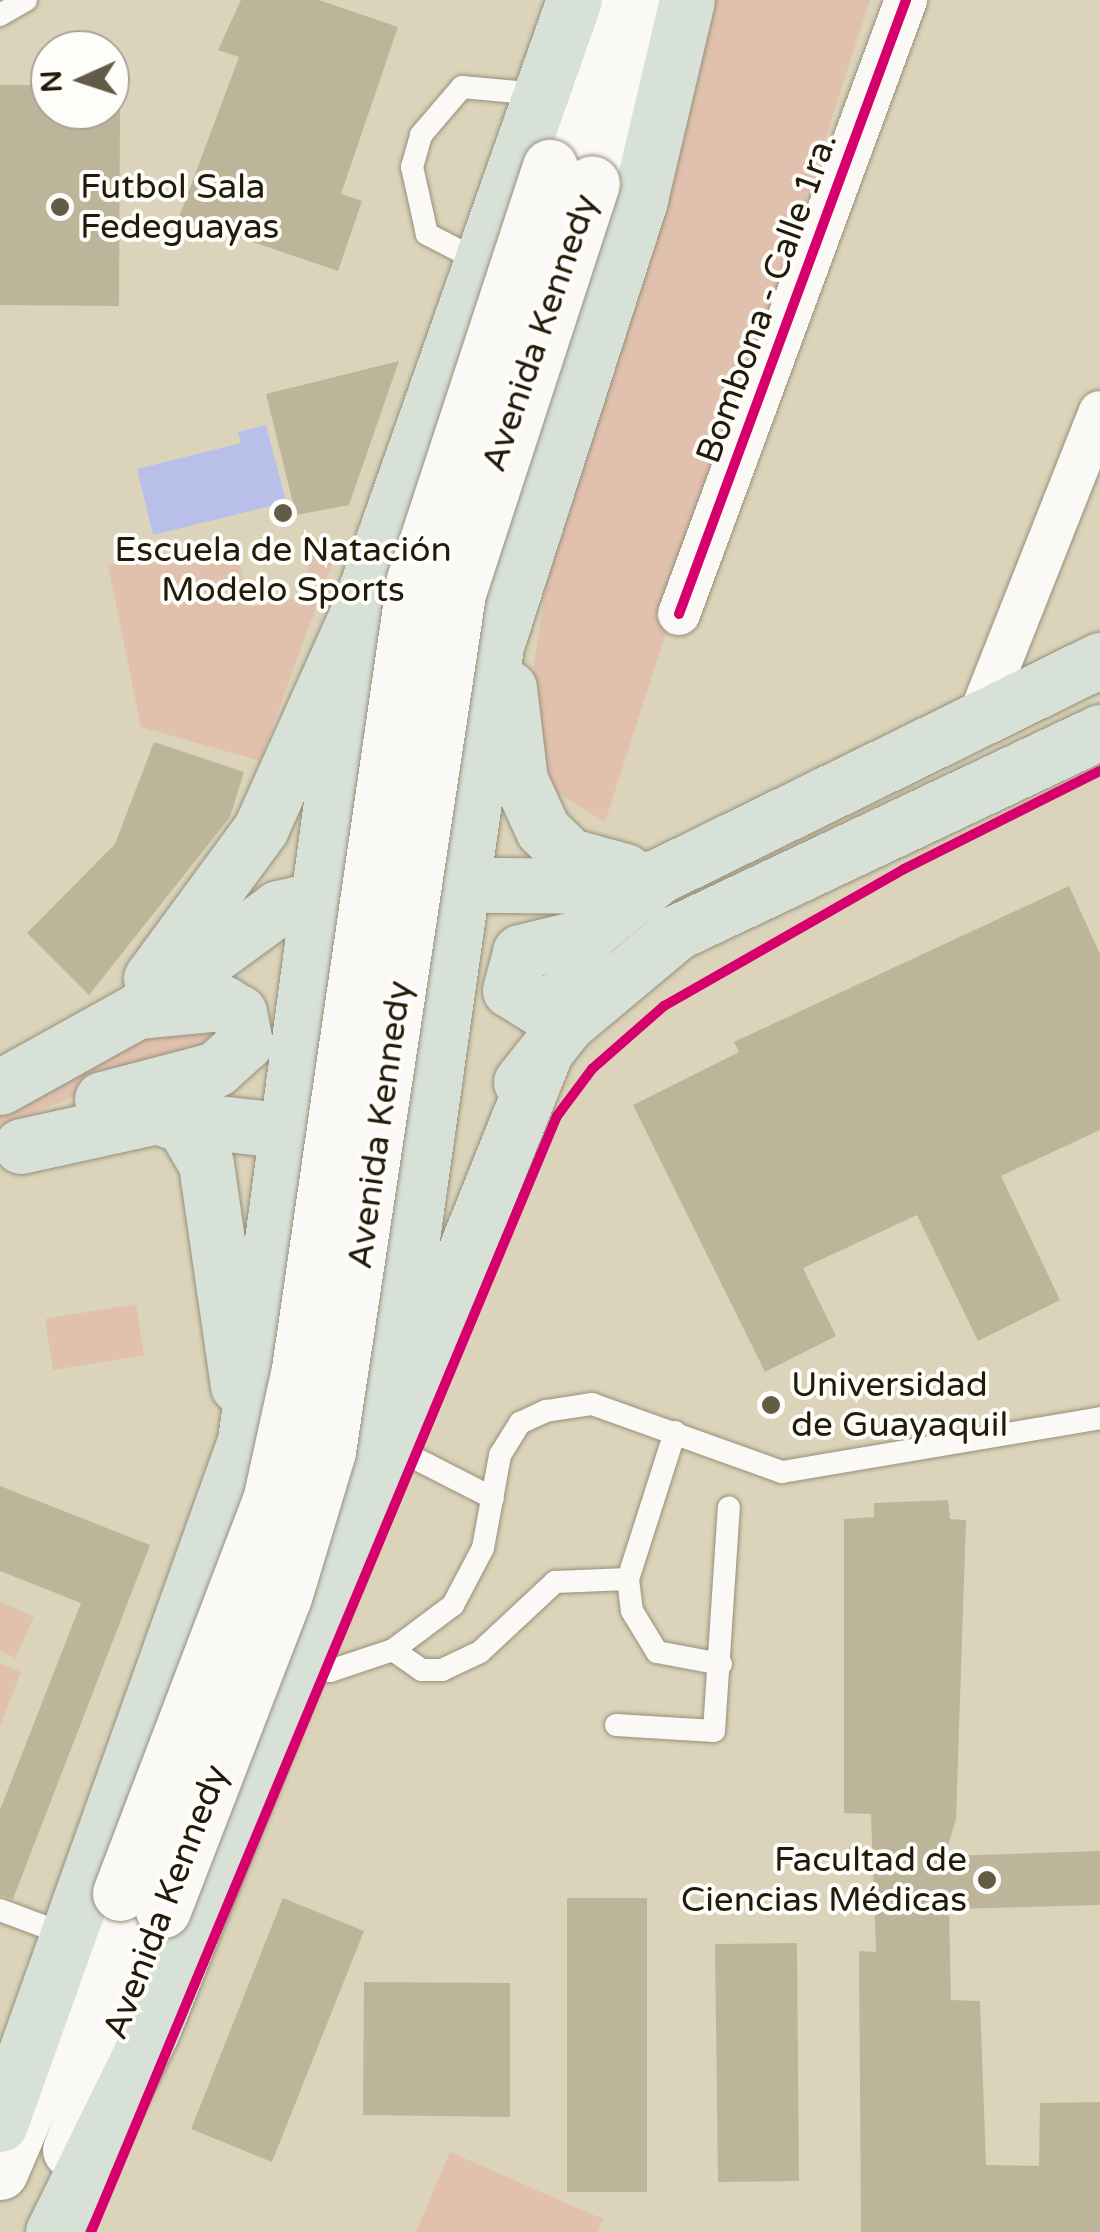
<!DOCTYPE html>
<meta charset="utf-8">
<style>
body{margin:0}
#map{position:relative;width:1100px;height:2232px;overflow:hidden;background:#dcd4ba;font-family:"Varela Round",sans-serif}
div>[style]{position:absolute}
[style*='--x']{left:calc(var(--x)*1px);top:calc(var(--y)*1px);width:calc(var(--w)*1px);rotate:calc(var(--a)*1deg)}
.green>*{inset:0;background:#e1c1ae}
.water>*{inset:0;background:#b8c0ea}
.building>*{inset:0;background:#bdb59a}
.roads{filter:drop-shadow(0 0 2px #96907b) drop-shadow(0 0 2px #96907b)}
.service>*{height:22px;margin:-11px;padding:0 11px;transform-origin:11px;border-radius:11px;background:#faf9f5}
.minor>*{height:42px;margin:-21px;padding:0 21px;transform-origin:21px;border-radius:21px;background:#faf9f5}
.secondary>*{height:55px;margin:-27.5px;padding:0 27.5px;transform-origin:27.5px;border-radius:27.5px;background:#faf9f5}
.primary>*{height:55px;margin:-27.5px;padding:0 27.5px;transform-origin:27.5px;border-radius:27.5px;background:#d7e1d8}
.bridges{filter:drop-shadow(0 0 2px #96907b) drop-shadow(0 0 2px #96907b)}
.secondary-bridge>*{height:55px;margin:-27.5px;padding:0 27.5px;transform-origin:27.5px;border-radius:27.5px;background:#faf9f5}
.cycleway>*{height:10px;margin:-5px;padding:0 5px;transform-origin:5px;border-radius:5px;background:#d6006c}
.dots>*{width:28px;height:28px;translate:-50% -50%;box-sizing:border-box;border:5px solid #fffdf9;border-radius:50%}
span{translate:-50% -50%;white-space:nowrap;text-align:center;line-height:1.15;-webkit-text-stroke:8px #fffdf9;paint-order:stroke}
.poi-label{font-size:35px;color:#211b09}
.left{translate:0 -50%;text-align:left}
.right{translate:-100% -50%;text-align:right}
.street-label{font-size:35px;color:#211b09}
.north{position:absolute;left:30px;top:30px;width:100px;height:100px;box-sizing:border-box;background:#fffdf9;border:2px solid #a6a399;border-radius:50%;rotate:267deg;font-size:28px;font-weight:700;line-height:40px;text-align:center;color:#211b09}
.north::after{content:'';display:block;margin:auto;width:35px;height:45px;background:#625c47;clip-path:polygon(50% 0,100% 100%,50% 72%,0 100%)}
</style>
<div id="map">
<div class="green">
<i style="clip-path:polygon(715px 0,870px 0,605px 822px,548px 787px,531px 686px,548px 572px)"></i>
<i style="clip-path:polygon(233px 538px,251px 607px,299px 598px,316px 539px,339px 544px,260px 761px,141px 727px,108px 565px)"></i>
<i style="clip-path:polygon(192px 1016px,231px 1034px,0 1126px,0 1112px)"></i>
<i style="clip-path:polygon(136px 1304px,144px 1355px,53px 1370px,45px 1319px)"></i>
<i style="clip-path:polygon(0 1602px,34px 1616px,16px 1658px,0 1651px)"></i>
<i style="clip-path:polygon(0 1663px,21px 1672px,0 1727px)"></i>
<i style="clip-path:polygon(450px 2152px,603px 2219px,598px 2232px,416px 2232px)"></i>
</div>
<div class="water">
<i style="clip-path:polygon(266px 425px,286px 502px,153px 535px,137px 469px,241px 443px,238px 432px)"></i>
</div>
<div class="building">
<i style="clip-path:polygon(241px 0,319px 0,398px 27px,341px 194px,362px 201px,338px 271px,179px 217px,239px 57px,218px 50px)"></i>
<i style="clip-path:polygon(0 85px,50px 85px,50px 110px,120px 110px,119px 306px,0 305px)"></i>
<i style="clip-path:polygon(399px 361px,349px 505px,296px 515px,266px 394px)"></i>
<i style="clip-path:polygon(154px 742px,244px 772px,230px 817px,89px 995px,27px 933px,115px 844px)"></i>
<i style="clip-path:polygon(1069px 886px,1100px 954px,1100px 1130px,1001px 1176px,1060px 1300px,978px 1341px,917px 1215px,803px 1268px,836px 1336px,765px 1372px,633px 1105px,739px 1052px,734px 1042px)"></i>
<i style="clip-path:polygon(0 1486px,150px 1545px,13px 1899px,0 1895px,0 1810px,81px 1603px,0 1571px)"></i>
<i style="clip-path:polygon(948px 1500px,950px 1519px,966px 1520px,956px 1819px,945px 1856px,1100px 1851px,1100px 1905px,949px 1909px,951px 2000px,980px 2001px,986px 2165px,1039px 2166px,1040px 2103px,1100px 2102px,1100px 2232px,861px 2232px,859px 1951px,876px 1952px,871px 1814px,844px 1813px,844px 1519px,874px 1517px,874px 1503px)"></i>
<i style="clip-path:polygon(283px 1898px,364px 1931px,272px 2162px,191px 2129px)"></i>
<i style="clip-path:polygon(567px 1898px,647px 1898px,647px 2192px,567px 2192px)"></i>
<i style="clip-path:polygon(797px 1943px,799px 2181px,718px 2182px,715px 1944px)"></i>
<i style="clip-path:polygon(364px 1982px,510px 1983px,510px 2117px,363px 2115px)"></i>
</div>
<div class="roads">
<div class="service">
<i style="--x:0;--y:15;--w:30;--a:-30"></i>
<i style="--x:479;--y:261;--w:59;--a:-152.6"></i>
<i style="--x:427;--y:234;--w:69;--a:-102.6"></i>
<i style="--x:412;--y:167;--w:33;--a:-74"></i>
<i style="--x:421;--y:135;--w:63;--a:-49.5"></i>
<i style="--x:462;--y:87;--w:77;--a:5.2"></i>
<i style="--x:675;--y:1432;--w:154;--a:107.7"></i>
<i style="--x:628;--y:1579;--w:32;--a:83"></i>
<i style="--x:632;--y:1611;--w:48;--a:58.6"></i>
<i style="--x:657;--y:1652;--w:65;--a:10.6"></i>
<i style="--x:385;--y:1443;--w:121;--a:27"></i>
<i style="--x:393;--y:1650;--w:35;--a:35"></i>
<i style="--x:422;--y:1670;--w:20;--a:0"></i>
<i style="--x:442;--y:1670;--w:42;--a:-25.3"></i>
<i style="--x:480;--y:1652;--w:103;--a:-43"></i>
<i style="--x:555;--y:1582;--w:73;--a:-2.4"></i>
<i style="--x:302;--y:1667;--w:28;--a:8"></i>
<i style="--x:330;--y:1671;--w:66;--a:-18.4"></i>
<i style="--x:393;--y:1650;--w:75;--a:-36.9"></i>
<i style="--x:453;--y:1605;--w:64;--a:-62.2"></i>
<i style="--x:483;--y:1548;--w:95;--a:-79.6"></i>
<i style="--x:500;--y:1455;--w:38;--a:-58"></i>
<i style="--x:520;--y:1423;--w:29;--a:-25"></i>
<i style="--x:546;--y:1411;--w:47;--a:-8.7"></i>
<i style="--x:592;--y:1404;--w:202;--a:19.7"></i>
<i style="--x:782;--y:1472;--w:323;--a:-9.6"></i>
<i style="--x:616;--y:1725;--w:98;--a:3.5"></i>
<i style="--x:714;--y:1731;--w:224;--a:-86.2"></i>
<i style="--x:0;--y:1910;--w:68;--a:20.6"></i>
</div>
<div class="minor">
<i style="--x:679;--y:614;--w:655;--a:-69.71"></i>
<i style="--x:979;--y:717;--w:328;--a:-68.4"></i>
</div>
<div class="secondary">
<i style="--x:550;--y:167;--w:176;--a:-71.8"></i>
<i style="--x:592;--y:183;--w:195;--a:-69.9"></i>
<i style="--x:70;--y:2150;--w:257;--a:-68.8"></i>
<i style="--x:0;--y:2172;--w:304;--a:-66.7"></i>
</div>
<div class="primary">
<i style="--x:509;--y:688;--w:93;--a:83.2"></i>
<i style="--x:520;--y:780;--w:55;--a:65.3"></i>
<i style="--x:543;--y:830;--w:37;--a:44"></i>
<i style="--x:570;--y:856;--w:57;--a:15.3"></i>
<i style="--x:595;--y:976;--w:63;--a:148.6"></i>
<i style="--x:541;--y:1009;--w:36;--a:-148"></i>
<i style="--x:510;--y:990;--w:39;--a:-75"></i>
<i style="--x:520;--y:952;--w:68;--a:-13.6"></i>
<i style="--x:586;--y:936;--w:94;--a:-39.4"></i>
<i style="--x:151;--y:978;--w:186;--a:-53.7"></i>
<i style="--x:261;--y:828;--w:231;--a:-65.8"></i>
<i style="--x:356;--y:617;--w:654;--a:-70.54"></i>
<i style="--x:521;--y:1082;--w:74;--a:-51.6"></i>
<i style="--x:567;--y:1024;--w:143;--a:-39.9"></i>
<i style="--x:677;--y:932;--w:468;--a:-25.3"></i>
<i style="--x:0;--y:1087;--w:157;--a:-29"></i>
<i style="--x:137;--y:1011;--w:175;--a:-36.1"></i>
<i style="--x:278;--y:908;--w:107;--a:-13"></i>
<i style="--x:382;--y:884;--w:238;--a:0.5"></i>
<i style="--x:620;--y:886;--w:40;--a:-14.4"></i>
<i style="--x:659;--y:876;--w:491;--a:-26.1"></i>
<i style="--x:102;--y:1099;--w:118;--a:-14.7"></i>
<i style="--x:216;--y:1069;--w:39;--a:-42"></i>
<i style="--x:245;--y:1043;--w:31;--a:-101"></i>
<i style="--x:239;--y:1013;--w:19;--a:-148"></i>
<i style="--x:223;--y:1003;--w:83;--a:174.5"></i>
<i style="--x:157;--y:1116;--w:29;--a:20"></i>
<i style="--x:184;--y:1126;--w:44;--a:59.9"></i>
<i style="--x:206;--y:1164;--w:224;--a:81.8"></i>
<i style="--x:21;--y:1146;--w:139;--a:-12.4"></i>
<i style="--x:157;--y:1116;--w:167;--a:6.5"></i>
<i style="--x:383;--y:1442;--w:804;--a:-81.92"></i>
<i style="--x:496;--y:646;--w:470;--a:-72.1"></i>
<i style="--x:640;--y:199;--w:204;--a:-76.7"></i>
<i style="--x:0;--y:2124;--w:726;--a:-70.27"></i>
<i style="--x:245;--y:1441;--w:831;--a:-82.33"></i>
<i style="--x:53;--y:2232;--w:224;--a:-63.8"></i>
<i style="--x:152;--y:2031;--w:1054;--a:-68.11"></i>
</div>
</div>
<div class="bridges">
<div class="secondary-bridge">
<i style="--x:120;--y:1893;--w:420;--a:-69.1"></i>
<i style="--x:270;--y:1501;--w:135;--a:-77.6"></i>
<i style="--x:299;--y:1369;--w:797;--a:-81.71"></i>
<i style="--x:414;--y:580;--w:435;--a:-71.8"></i>
<i style="--x:163;--y:1910;--w:336;--a:-68.9"></i>
<i style="--x:284;--y:1597;--w:152;--a:-73.2"></i>
<i style="--x:328;--y:1451;--w:868;--a:-81.38"></i>
<i style="--x:458;--y:593;--w:431;--a:-71.9"></i>
</div>
</div>
<div class="cycleway">
<i style="--x:679;--y:614;--w:655;--a:-69.71"></i>
<i style="--x:91;--y:2232;--w:1209;--a:-67.34"></i>
<i style="--x:557;--y:1116;--w:59;--a:-53.3"></i>
<i style="--x:592;--y:1069;--w:96;--a:-41.2"></i>
<i style="--x:664;--y:1006;--w:276;--a:-29.7"></i>
<i style="--x:904;--y:869;--w:219;--a:-26.6"></i>
</div>
<div class="dots">
<i style="left:60px;top:207px;background:#625c47"></i>
<i style="left:283px;top:513px;background:#625c47"></i>
<i style="left:771px;top:1405px;background:#625c47"></i>
<i style="left:987px;top:1880px;background:#625c47"></i>
</div>
<div class="poi-label">
<span class="left" style="left:80px;top:207px">Futbol Sala<br>Fedeguayas</span>
<span style="left:283px;top:570px">Escuela de Natación<br>Modelo Sports</span>
<span class="left" style="left:791px;top:1405px">Universidad<br>de Guayaquil</span>
<span class="right" style="left:967px;top:1880px">Facultad de<br>Ciencias Médicas</span>
</div>
<div class="street-label">
<span style="left:767px;top:298px;rotate:-70deg">Bombona - Calle 1ra.</span>
<span style="left:540px;top:333px;rotate:-71deg">Avenida Kennedy</span>
<span style="left:380px;top:1125px;rotate:-82deg">Avenida Kennedy</span>
<span style="left:166px;top:1902px;rotate:-69deg">Avenida Kennedy</span>
</div>
<div class="north">N</div>
</div>
